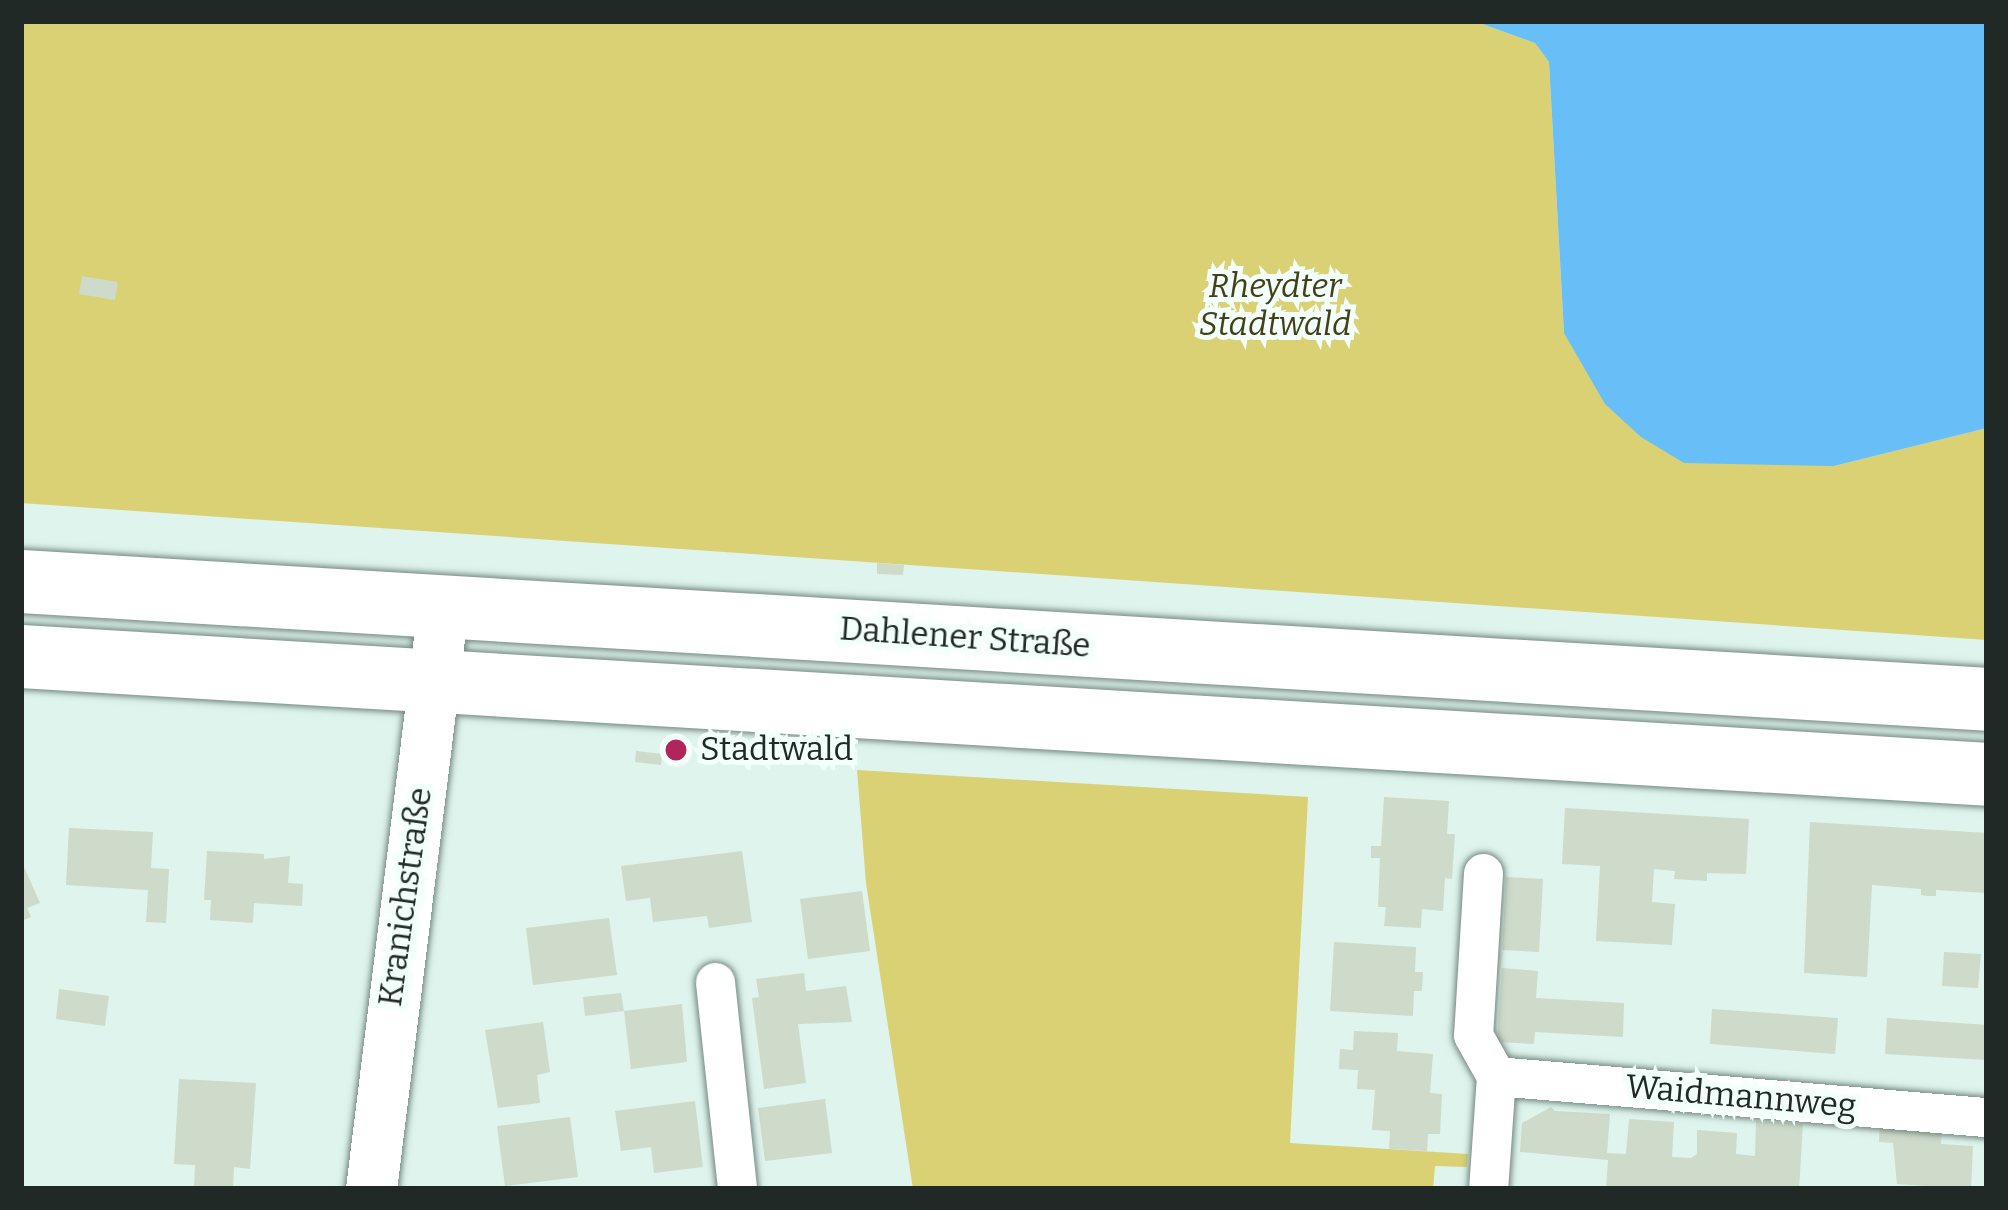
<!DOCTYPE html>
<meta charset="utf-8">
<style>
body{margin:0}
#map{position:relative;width:2008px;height:1210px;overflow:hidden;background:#def4ec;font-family:Bitter,serif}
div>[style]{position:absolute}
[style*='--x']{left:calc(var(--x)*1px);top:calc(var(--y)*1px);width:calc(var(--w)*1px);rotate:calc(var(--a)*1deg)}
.green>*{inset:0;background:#d9d174}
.water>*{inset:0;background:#68bef6}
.building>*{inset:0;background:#cedaca}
.roads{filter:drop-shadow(0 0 3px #758982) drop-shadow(0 0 3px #758982)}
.minor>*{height:39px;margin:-19.5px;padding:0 19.5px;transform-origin:19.5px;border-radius:19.5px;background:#fff}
.tertiary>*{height:51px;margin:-25.5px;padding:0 25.5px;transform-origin:25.5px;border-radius:25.5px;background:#fff}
.primary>*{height:63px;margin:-31.5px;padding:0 31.5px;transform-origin:31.5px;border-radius:31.5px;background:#fff}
.dots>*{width:33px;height:33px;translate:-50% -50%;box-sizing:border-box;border:6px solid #f2fffa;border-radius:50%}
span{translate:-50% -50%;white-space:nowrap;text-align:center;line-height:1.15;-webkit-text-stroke:10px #f2fffa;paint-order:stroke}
.park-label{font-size:33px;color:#434018;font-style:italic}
.street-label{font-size:33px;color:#212926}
.poi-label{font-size:33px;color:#212926}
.left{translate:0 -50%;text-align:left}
.frame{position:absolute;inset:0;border:24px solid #212926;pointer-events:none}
</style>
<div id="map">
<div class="green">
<i style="clip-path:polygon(21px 21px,1474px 21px,1535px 43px,1549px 62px,1564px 333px,1834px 466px,1987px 428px,1987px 640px,21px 503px)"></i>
<i style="clip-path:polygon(857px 770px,1308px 797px,1290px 1143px,1468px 1154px,1467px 1167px,1435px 1166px,1433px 1189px,913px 1189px,866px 883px)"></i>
</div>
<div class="water">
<i style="clip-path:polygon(1474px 21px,1987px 21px,1987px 428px,1834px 466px,1684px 463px,1641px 437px,1605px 404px,1564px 333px,1549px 62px,1535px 43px)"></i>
</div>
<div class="building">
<i style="clip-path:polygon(82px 276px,118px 282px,115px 300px,79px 294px)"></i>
<i style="clip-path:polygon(877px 563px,904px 565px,903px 575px,877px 574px)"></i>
<i style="clip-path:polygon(636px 751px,662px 754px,661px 765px,635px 762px)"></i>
<i style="clip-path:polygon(1384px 797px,1449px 801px,1447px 834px,1455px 834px,1452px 879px,1445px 878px,1443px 911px,1422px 909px,1421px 928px,1384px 926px,1386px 907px,1378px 907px,1380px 858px,1371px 858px,1371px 846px,1381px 846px)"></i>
<i style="clip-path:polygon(1565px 808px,1749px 819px,1746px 874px,1707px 873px,1707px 881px,1674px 879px,1675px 871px,1654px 869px,1652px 902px,1675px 904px,1672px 945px,1596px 941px,1600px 866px,1562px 864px)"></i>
<i style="clip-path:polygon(1810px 822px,1987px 833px,1987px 893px,1936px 890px,1936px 896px,1928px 896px,1921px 895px,1921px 889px,1872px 885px,1867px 977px,1804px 973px)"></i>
<i style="clip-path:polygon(69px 828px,153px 832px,151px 868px,169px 869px,166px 923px,146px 922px,148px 890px,66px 885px)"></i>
<i style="clip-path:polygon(207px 851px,264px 854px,264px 859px,290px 856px,288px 883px,303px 884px,302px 906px,254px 903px,253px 923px,210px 920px,211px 900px,204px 900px)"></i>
<i style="clip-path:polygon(742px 851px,752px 922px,709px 928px,707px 916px,653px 922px,650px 898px,626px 901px,621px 866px)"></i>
<i style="clip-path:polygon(24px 867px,40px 903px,27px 908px,31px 917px,21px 921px)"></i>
<i style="clip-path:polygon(1506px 877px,1543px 879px,1539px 952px,1502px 950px)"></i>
<i style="clip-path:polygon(862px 891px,870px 951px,808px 959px,800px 899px)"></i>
<i style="clip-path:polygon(609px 918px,617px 975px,533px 985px,526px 928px)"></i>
<i style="clip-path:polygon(1334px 942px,1416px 947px,1415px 972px,1423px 972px,1422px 991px,1414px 991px,1413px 1016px,1330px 1011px)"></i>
<i style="clip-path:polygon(1944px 952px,1981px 954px,1978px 988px,1942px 986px)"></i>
<i style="clip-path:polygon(1502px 968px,1538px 971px,1536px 998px,1624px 1003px,1623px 1037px,1535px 1032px,1534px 1044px,1497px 1042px)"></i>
<i style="clip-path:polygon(804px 973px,806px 991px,846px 986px,852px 1022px,798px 1024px,806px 1083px,764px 1089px,752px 998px,759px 997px,756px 979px)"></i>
<i style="clip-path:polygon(59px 989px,109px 996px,105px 1026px,56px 1019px)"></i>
<i style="clip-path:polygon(621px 993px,624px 1011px,585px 1016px,583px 997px)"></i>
<i style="clip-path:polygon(682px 1004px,687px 1062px,631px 1069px,624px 1011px)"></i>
<i style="clip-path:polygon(1712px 1009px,1838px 1018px,1835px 1054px,1710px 1044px)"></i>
<i style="clip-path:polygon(1887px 1018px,1987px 1025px,1987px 1060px,1885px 1054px)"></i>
<i style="clip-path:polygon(543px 1022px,550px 1072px,537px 1075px,540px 1103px,498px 1108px,485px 1030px)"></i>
<i style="clip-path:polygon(1354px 1031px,1398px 1033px,1397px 1051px,1433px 1054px,1430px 1093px,1442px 1094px,1440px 1134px,1428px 1134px,1427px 1151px,1389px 1149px,1390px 1131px,1372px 1130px,1375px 1090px,1357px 1089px,1358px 1070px,1339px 1069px,1340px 1049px,1353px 1050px)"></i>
<i style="clip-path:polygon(179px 1079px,256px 1083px,250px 1169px,234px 1167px,233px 1189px,194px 1188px,195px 1165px,174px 1164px)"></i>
<i style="clip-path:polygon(825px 1099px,832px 1153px,765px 1161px,758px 1108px)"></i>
<i style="clip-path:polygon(695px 1101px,703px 1167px,654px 1173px,651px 1147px,621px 1151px,615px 1111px)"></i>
<i style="clip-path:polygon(1551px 1107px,1555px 1111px,1610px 1114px,1607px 1153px,1626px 1154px,1629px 1119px,1674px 1122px,1672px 1157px,1691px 1158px,1697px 1154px,1697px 1130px,1737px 1133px,1736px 1154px,1755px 1156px,1756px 1121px,1803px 1124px,1799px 1189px,1606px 1189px,1608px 1160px,1520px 1152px,1522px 1123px)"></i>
<i style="clip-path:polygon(570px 1117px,578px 1177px,505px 1186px,497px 1126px)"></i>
<i style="clip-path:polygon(1880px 1122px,1942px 1125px,1941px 1144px,1973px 1146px,1971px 1189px,1897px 1184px,1893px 1143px,1879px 1142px)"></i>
</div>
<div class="roads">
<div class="minor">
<i style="--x:1483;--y:873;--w:162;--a:93.5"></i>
<i style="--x:1473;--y:1035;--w:47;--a:60.7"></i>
<i style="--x:1496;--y:1076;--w:113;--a:94"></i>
<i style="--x:715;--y:982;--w:208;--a:83.9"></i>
<i style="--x:1496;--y:1076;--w:493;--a:4.8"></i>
</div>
<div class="tertiary">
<i style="--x:371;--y:1189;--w:587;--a:-82.96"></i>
</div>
<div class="primary">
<i style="--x:21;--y:581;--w:1970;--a:3.43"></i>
<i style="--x:21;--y:656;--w:1970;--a:3.43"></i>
</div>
</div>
<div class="dots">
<i style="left:676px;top:750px;background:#b1245c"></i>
</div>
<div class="park-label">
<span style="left:1275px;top:306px">Rheydter<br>Stadtwald</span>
</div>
<div class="street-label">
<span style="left:965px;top:638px;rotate:4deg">Dahlener Straße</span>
<span style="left:406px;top:897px;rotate:-82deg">Kranichstraße</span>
<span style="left:1741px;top:1097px;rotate:5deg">Waidmannweg</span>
</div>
<div class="poi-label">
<span class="left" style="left:700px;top:750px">Stadtwald</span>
</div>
<div class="frame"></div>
</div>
